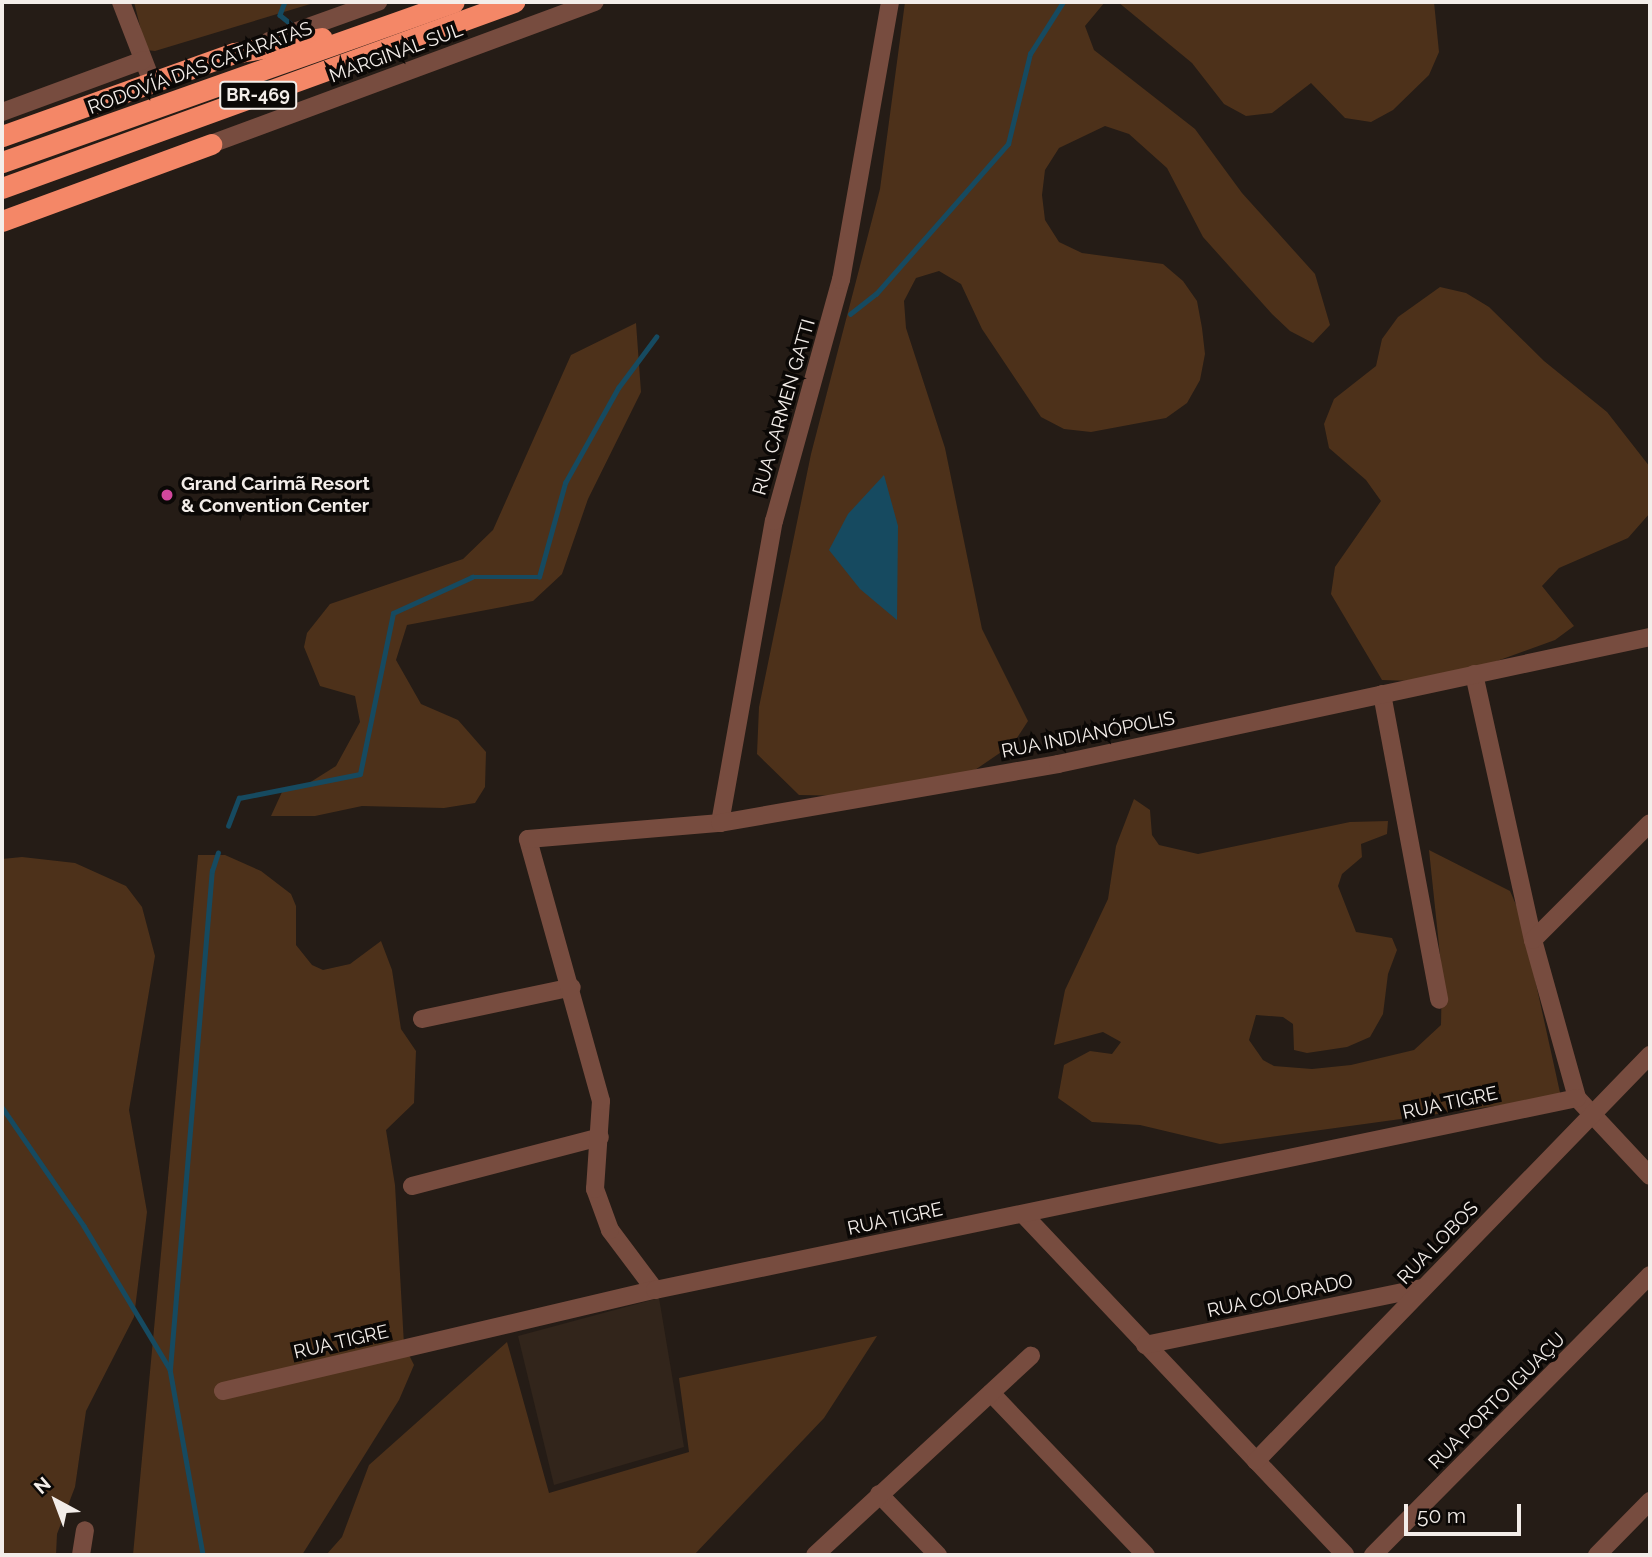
<!DOCTYPE html>
<meta charset="utf-8">
<style>
body{margin:0}
#map{position:relative;width:1652px;height:1557px;overflow:hidden;background:#251c16;font-family:Raleway,sans-serif}
div>[style]{position:absolute}
[style*='--x']{left:calc(var(--x)*1px);top:calc(var(--y)*1px);width:calc(var(--w)*1px);rotate:calc(var(--a)*1deg)}
.built>*{inset:0;background:#32251b}
.green>*{inset:0;background:#4d311a}
.water>*{inset:0;background:#164a60}
.stream>*{height:4.5px;margin:-2.25px;padding:0 2.25px;transform-origin:2.25px;border-radius:2.25px;background:#164a60}
.minor>*{height:18px;margin:-9px;padding:0 9px;transform-origin:9px;border-radius:9px;background:#774c3f}
.highway>*{height:21px;margin:-10.5px;padding:0 10.5px;transform-origin:10.5px;border-radius:10.5px;background:#f48767}
.dots>*{width:19px;height:19px;translate:-50% -50%;box-sizing:border-box;border:4px solid #0b0806;border-radius:50%}
span{translate:-50% -50%;white-space:nowrap;text-align:center;line-height:1.15;-webkit-text-stroke:7px #0b0806;paint-order:stroke}
.shield-label span{padding:2px 5px;background:#0b0806;border:2px solid;border-radius:5px;-webkit-text-stroke-width:0}
.shield-label{font-size:18px;color:#f3ede9;font-weight:700}
.street-label{font-size:19px;color:#f3ede9}
.poi-label{font-size:19px;color:#f3ede9;font-weight:700}
.left{translate:0 -50%;text-align:left}
.frame{position:absolute;inset:0;border:4px solid #f3ede9;pointer-events:none}
.north{position:absolute;left:21px;top:1466px;width:70px;height:70px;-webkit-text-stroke:5px #0b0806;paint-order:stroke;rotate:319deg;font-size:19px;font-weight:700;line-height:28px;text-align:center;color:#f3ede9}
.north::after{content:'';display:block;margin:auto;width:24px;height:32px;background:#f3ede9;clip-path:polygon(50% 0,100% 100%,50% 72%,0 100%)}
.scale{position:absolute;left:1404px;top:1504px;width:117px;height:32px;box-sizing:border-box;border:4px solid #f3ede9;border-top:0;padding-left:9px;font-size:21px;line-height:24px;white-space:nowrap;color:#f3ede9;-webkit-text-stroke:5px #0b0806;paint-order:stroke}
</style>
<div id="map">
<div class="built">
<i style="clip-path:polygon(659px 1298px,684px 1447px,554px 1485px,518px 1336px)"></i>
</div>
<div class="green">
<i style="clip-path:polygon(134px 2px,317px 2px,155px 51px,146px 50px)"></i>
<i style="clip-path:polygon(905px 2px,1105px 2px,1085px 26px,1094px 50px,1195px 129px,1242px 193px,1315px 274px,1330px 325px,1313px 343px,1290px 331px,1272px 314px,1203px 237px,1167px 168px,1129px 134px,1105px 126px,1059px 148px,1045px 170px,1042px 195px,1045px 220px,1059px 242px,1082px 253px,1163px 264px,1183px 281px,1197px 301px,1202px 328px,1205px 354px,1200px 380px,1187px 403px,1166px 418px,1091px 432px,1064px 429px,1041px 417px,982px 329px,961px 284px,939px 271px,916px 278px,904px 301px,906px 328px,945px 448px,982px 629px,1028px 721px,1013px 744px,972px 772px,851px 796px,799px 795px,757px 754px,759px 707px,811px 454px,880px 189px)"></i>
<i style="clip-path:polygon(1118px 2px,1434px 2px,1439px 52px,1429px 75px,1393px 110px,1371px 122px,1345px 118px,1311px 83px,1272px 113px,1246px 116px,1224px 104px,1192px 63px)"></i>
<i style="clip-path:polygon(1440px 287px,1466px 293px,1489px 307px,1544px 361px,1607px 412px,1650px 467px,1650px 513px,1628px 538px,1559px 568px,1542px 586px,1574px 626px,1555px 640px,1483px 666px,1412px 681px,1382px 680px,1331px 594px,1335px 567px,1381px 501px,1366px 480px,1329px 448px,1324px 424px,1334px 399px,1376px 366px,1382px 339px,1398px 317px)"></i>
<i style="clip-path:polygon(636px 323px,641px 392px,588px 499px,562px 574px,533px 601px,407px 625px,396px 660px,421px 704px,458px 720px,486px 752px,485px 787px,475px 803px,444px 808px,362px 806px,315px 816px,271px 816px,282px 792px,309px 783px,336px 766px,360px 722px,355px 696px,320px 686px,304px 647px,307px 633px,330px 604px,463px 559px,493px 530px,571px 355px)"></i>
<i style="clip-path:polygon(1134px 799px,1150px 810px,1152px 835px,1159px 845px,1198px 854px,1350px 822px,1388px 821px,1387px 834px,1361px 844px,1362px 857px,1342px 874px,1338px 886px,1356px 932px,1392px 938px,1397px 950px,1388px 974px,1383px 1014px,1370px 1037px,1347px 1047px,1307px 1053px,1294px 1050px,1293px 1024px,1283px 1017px,1256px 1015px,1249px 1040px,1263px 1060px,1274px 1066px,1312px 1069px,1351px 1065px,1414px 1050px,1441px 1025px,1442px 974px,1429px 850px,1510px 891px,1521px 916px,1561px 1097px,1220px 1144px,1140px 1125px,1092px 1122px,1058px 1098px,1064px 1065px,1090px 1051px,1112px 1054px,1121px 1042px,1103px 1032px,1054px 1045px,1065px 990px,1108px 899px,1116px 846px)"></i>
<i style="clip-path:polygon(198px 855px,225px 855px,261px 871px,291px 894px,296px 906px,296px 945px,312px 965px,323px 970px,350px 964px,381px 941px,392px 970px,401px 1029px,416px 1051px,414px 1103px,386px 1130px,395px 1185px,404px 1345px,414px 1365px,399px 1400px,302px 1555px,133px 1555px)"></i>
<i style="clip-path:polygon(22px 857px,75px 863px,126px 886px,142px 907px,155px 956px,129px 1110px,147px 1212px,134px 1317px,86px 1411px,75px 1487px,57px 1534px,56px 1555px,2px 1555px,2px 859px)"></i>
<i style="clip-path:polygon(877px 1336px,824px 1418px,694px 1555px,326px 1555px,342px 1537px,369px 1465px,507px 1342px,549px 1493px,689px 1452px,679px 1378px)"></i>
</div>
<div class="water">
<i style="clip-path:polygon(884px 475px,898px 526px,897px 620px,860px 589px,829px 550px,848px 514px)"></i>
</div>
<div class="stream">
<i style="--x:285;--y:2;--w:14;--a:111"></i>
<i style="--x:280;--y:15;--w:13;--a:39"></i>
<i style="--x:850;--y:314;--w:33;--a:-38"></i>
<i style="--x:876;--y:294;--w:200;--a:-48.7"></i>
<i style="--x:1008;--y:144;--w:93;--a:-76.3"></i>
<i style="--x:1030;--y:54;--w:62;--a:-57.6"></i>
<i style="--x:228;--y:826;--w:30;--a:-69"></i>
<i style="--x:239;--y:798;--w:123;--a:-11.2"></i>
<i style="--x:360;--y:774;--w:164;--a:-78.4"></i>
<i style="--x:393;--y:613;--w:87;--a:-24.5"></i>
<i style="--x:472;--y:577;--w:67;--a:0"></i>
<i style="--x:539;--y:577;--w:98;--a:-74.5"></i>
<i style="--x:565;--y:483;--w:109;--a:-60.8"></i>
<i style="--x:618;--y:388;--w:64;--a:-53.3"></i>
<i style="--x:2;--y:1107;--w:145;--a:55.4"></i>
<i style="--x:84;--y:1226;--w:167;--a:59"></i>
<i style="--x:170;--y:1369;--w:189;--a:79.9"></i>
<i style="--x:170;--y:1369;--w:500;--a:-85.2"></i>
<i style="--x:212;--y:871;--w:19;--a:-72"></i>
</div>
<div class="minor">
<i style="--x:121;--y:2;--w:86;--a:68.8"></i>
<i style="--x:269;--y:41;--w:116;--a:-19.7"></i>
<i style="--x:2;--y:112;--w:150;--a:-20.2"></i>
<i style="--x:211;--y:144;--w:409;--a:-20.3"></i>
<i style="--x:1474;--y:674;--w:272;--a:77.5"></i>
<i style="--x:1533;--y:940;--w:164;--a:74.4"></i>
<i style="--x:1577;--y:1098;--w:107;--a:46.9"></i>
<i style="--x:1382;--y:694;--w:311;--a:79.4"></i>
<i style="--x:720;--y:823;--w:307;--a:-79.9"></i>
<i style="--x:774;--y:521;--w:250;--a:-74.5"></i>
<i style="--x:841;--y:280;--w:282;--a:-80"></i>
<i style="--x:1533;--y:940;--w:165;--a:-45"></i>
<i style="--x:422;--y:1019;--w:153;--a:-12"></i>
<i style="--x:412;--y:1186;--w:194;--a:-14.6"></i>
<i style="--x:1023;--y:1214;--w:469;--a:46.6"></i>
<i style="--x:655;--y:1290;--w:75;--a:-126.9"></i>
<i style="--x:610;--y:1230;--w:44;--a:-110.1"></i>
<i style="--x:595;--y:1189;--w:88;--a:-86.1"></i>
<i style="--x:601;--y:1101;--w:272;--a:-105.6"></i>
<i style="--x:528;--y:839;--w:193;--a:-4.8"></i>
<i style="--x:720;--y:823;--w:343;--a:-9.9"></i>
<i style="--x:1058;--y:764;--w:605;--a:-12.11"></i>
<i style="--x:1145;--y:1345;--w:284;--a:-11.6"></i>
<i style="--x:223;--y:1391;--w:444;--a:-13.2"></i>
<i style="--x:655;--y:1290;--w:942;--a:-11.76"></i>
<i style="--x:991;--y:1393;--w:224;--a:46.3"></i>
<i style="--x:1256;--y:1461;--w:566;--a:-45.86"></i>
<i style="--x:879;--y:1494;--w:85;--a:46"></i>
<i style="--x:81;--y:1555;--w:25;--a:-81"></i>
<i style="--x:815;--y:1555;--w:294;--a:-42.7"></i>
<i style="--x:1373;--y:1555;--w:394;--a:-45.3"></i>
<i style="--x:1597;--y:1555;--w:76;--a:-45.5"></i>
</div>
<div class="highway">
<i style="--x:2;--y:136;--w:246;--a:-19.7"></i>
<i style="--x:234;--y:53;--w:89;--a:-9.7"></i>
<i style="--x:2;--y:162;--w:479;--a:-19.5"></i>
<i style="--x:2;--y:188;--w:545;--a:-19.97"></i>
<i style="--x:2;--y:221;--w:223;--a:-20.2"></i>
</div>
<div class="dots">
<i style="left:167px;top:495px;background:#d1479c"></i>
</div>
<div class="shield-label">
<span style="left:258px;top:95px">BR-469</span>
</div>
<div class="street-label">
<span style="left:396px;top:53px;rotate:-20deg">MARGINAL SUL</span>
<span style="left:200px;top:68px;rotate:-20deg">RODOVÍA DAS CATARATAS</span>
<span style="left:784px;top:407px;rotate:-74deg">RUA CARMEN GATTI</span>
<span style="left:1088px;top:735px;rotate:-11deg">RUA INDIANÓPOLIS</span>
<span style="left:1450px;top:1103px;rotate:-12deg">RUA TIGRE</span>
<span style="left:895px;top:1219px;rotate:-12deg">RUA TIGRE</span>
<span style="left:1438px;top:1243px;rotate:-46deg">RUA LOBOS</span>
<span style="left:1280px;top:1296px;rotate:-12deg">RUA COLORADO</span>
<span style="left:341px;top:1342px;rotate:-13deg">RUA TIGRE</span>
<span style="left:1497px;top:1401px;rotate:-45deg">RUA PORTO IGUAÇU</span>
</div>
<div class="poi-label">
<span class="left" style="left:181px;top:495px">Grand Carimã Resort<br>&amp; Convention Center</span>
</div>
<div class="frame"></div>
<div class="north">N</div>
<div class="scale">50 m</div>
</div>
